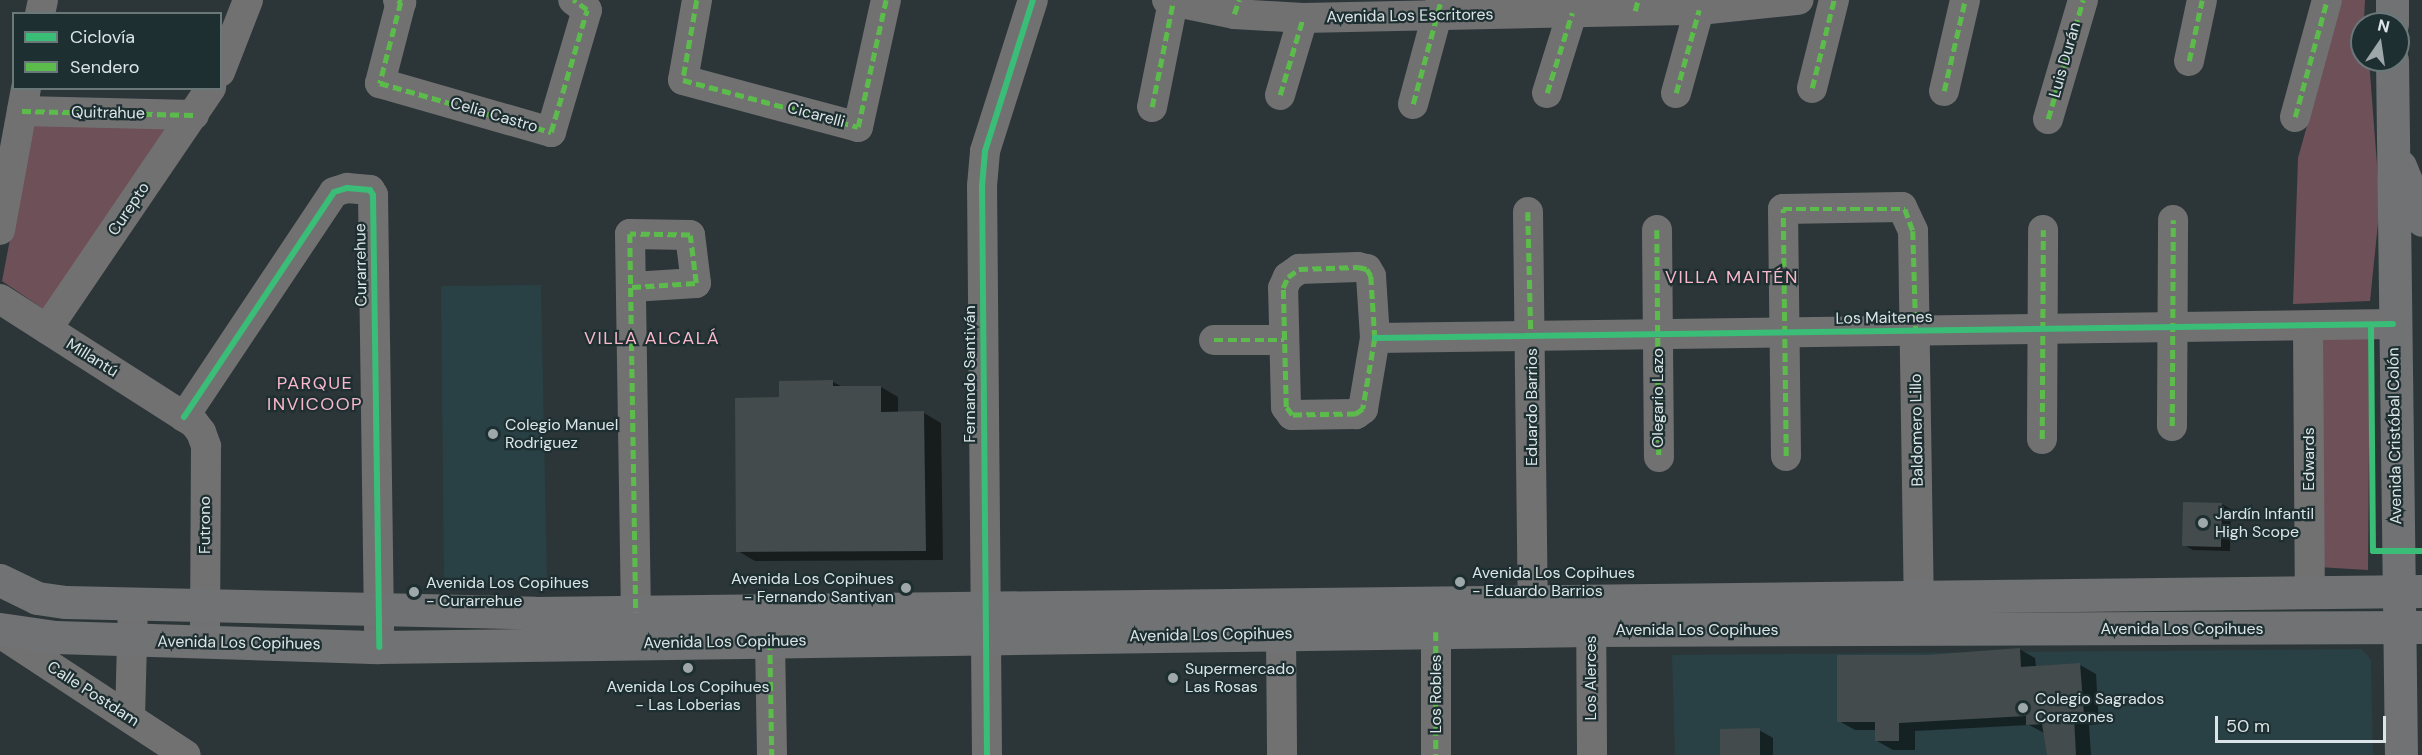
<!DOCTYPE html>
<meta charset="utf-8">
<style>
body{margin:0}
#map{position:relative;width:2422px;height:755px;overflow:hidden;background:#2c3638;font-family:"DM Sans",sans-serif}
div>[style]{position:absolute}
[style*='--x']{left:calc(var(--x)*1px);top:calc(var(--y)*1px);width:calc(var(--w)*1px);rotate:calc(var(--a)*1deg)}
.built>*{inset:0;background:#294045}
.green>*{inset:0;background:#6e5059}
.shadow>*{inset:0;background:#0007}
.building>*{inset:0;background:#434b4c}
.minor>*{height:30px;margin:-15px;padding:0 15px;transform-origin:15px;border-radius:15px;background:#727172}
.major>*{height:33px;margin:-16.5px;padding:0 16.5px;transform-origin:16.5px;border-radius:16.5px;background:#707273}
.quiet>*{height:4.5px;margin-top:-2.25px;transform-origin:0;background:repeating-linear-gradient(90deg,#5cbc4b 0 9px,transparent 0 13.5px)}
.cycleway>*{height:6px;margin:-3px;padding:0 3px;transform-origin:3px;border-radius:3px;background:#3abd76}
.dots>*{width:16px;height:16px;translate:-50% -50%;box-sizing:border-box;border:3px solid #1e2f32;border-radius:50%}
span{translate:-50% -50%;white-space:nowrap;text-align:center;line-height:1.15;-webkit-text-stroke:4.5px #1e2f32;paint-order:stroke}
.street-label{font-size:16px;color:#dbe5e7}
.poi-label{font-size:16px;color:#dbe5e7}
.left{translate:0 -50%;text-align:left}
.right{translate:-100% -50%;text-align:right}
.neighbourhood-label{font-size:18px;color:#fbb8ca;letter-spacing:1.5px}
.legend{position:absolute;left:12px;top:12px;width:210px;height:78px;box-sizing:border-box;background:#1e2f32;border:2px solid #6a787a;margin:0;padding:8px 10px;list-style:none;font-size:18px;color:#dbe5e7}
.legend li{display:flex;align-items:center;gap:12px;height:30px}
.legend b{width:30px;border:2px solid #6a787a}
.north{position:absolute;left:2350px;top:12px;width:60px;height:60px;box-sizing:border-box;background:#1e2f32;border:2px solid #6a787a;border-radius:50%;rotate:13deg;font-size:16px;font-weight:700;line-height:24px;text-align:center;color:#dbe5e7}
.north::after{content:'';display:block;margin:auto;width:21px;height:27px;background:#9ea8aa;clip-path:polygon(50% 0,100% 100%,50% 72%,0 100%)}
.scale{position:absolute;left:2215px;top:716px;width:171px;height:27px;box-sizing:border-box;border:3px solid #dbe5e7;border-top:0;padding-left:8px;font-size:18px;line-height:21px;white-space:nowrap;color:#dbe5e7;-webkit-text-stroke:4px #1e2f32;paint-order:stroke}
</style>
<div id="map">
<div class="built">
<i style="clip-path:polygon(541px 285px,547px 583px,444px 583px,441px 286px)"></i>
<i style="clip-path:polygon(2362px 649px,2371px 660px,2373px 755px,1675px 755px,1672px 655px)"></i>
</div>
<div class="green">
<i style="clip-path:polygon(2342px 0,2365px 0,2362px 60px,2369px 60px,2380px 204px,2370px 301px,2293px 304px,2298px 158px)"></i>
<i style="clip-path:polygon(32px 125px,169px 128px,45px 310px,2px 281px)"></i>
<i style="clip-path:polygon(2370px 317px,2368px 570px,2301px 566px,2301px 318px)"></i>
</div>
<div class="shadow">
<i style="clip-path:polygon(833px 382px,843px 387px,881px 387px,898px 397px,898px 413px,924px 413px,941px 423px,943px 560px,755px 561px,738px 551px,781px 399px)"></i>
<i style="clip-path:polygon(2222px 504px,2231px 509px,2230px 551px,2193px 550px,2184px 545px)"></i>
<i style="clip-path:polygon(2019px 649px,2035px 658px,2036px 667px,2080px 665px,2096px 674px,2099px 724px,2089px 725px,2091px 755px,2049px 755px,2044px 733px,2029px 725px,1915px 731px,1915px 750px,1893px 750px,1877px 741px,1877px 730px,1855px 730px,1839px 721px,1927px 656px)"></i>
<i style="clip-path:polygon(1759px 730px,1773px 738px,1773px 755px,1722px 755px)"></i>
</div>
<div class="building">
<i style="clip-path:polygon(833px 380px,833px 386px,881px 386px,881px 412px,924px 411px,926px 551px,736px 552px,735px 398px,779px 397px,779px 381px)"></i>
<i style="clip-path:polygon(2183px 502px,2222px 503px,2221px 547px,2182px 546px)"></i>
<i style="clip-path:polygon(2020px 648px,2021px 667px,2080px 663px,2084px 716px,2074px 717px,2076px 755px,2047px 755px,2042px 724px,2026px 725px,2026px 716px,1899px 723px,1899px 741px,1875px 741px,1875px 722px,1837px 722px,1837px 655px,1927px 655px)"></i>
<i style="clip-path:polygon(1760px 728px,1760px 755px,1720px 755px,1720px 729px)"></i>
</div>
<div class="minor">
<i style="--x:398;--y:0;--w:4;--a:34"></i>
<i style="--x:401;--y:2;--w:84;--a:104.5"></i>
<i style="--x:380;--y:83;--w:178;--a:16"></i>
<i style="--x:551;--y:132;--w:127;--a:-73.6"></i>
<i style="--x:587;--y:10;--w:17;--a:-144"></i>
<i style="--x:697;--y:0;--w:81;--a:99.9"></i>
<i style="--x:683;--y:80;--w:181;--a:15"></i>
<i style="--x:858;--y:127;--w:130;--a:-77.6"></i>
<i style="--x:1167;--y:0;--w:68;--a:11.8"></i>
<i style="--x:1234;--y:14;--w:69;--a:3.3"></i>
<i style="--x:1303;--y:18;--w:396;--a:-1.2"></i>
<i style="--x:1699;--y:10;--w:100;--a:-5.8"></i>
<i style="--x:40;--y:14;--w:14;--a:-78"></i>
<i style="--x:2189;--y:61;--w:62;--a:-78"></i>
<i style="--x:220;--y:72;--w:77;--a:-68.7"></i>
<i style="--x:1812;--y:88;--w:91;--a:-76"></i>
<i style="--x:1944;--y:91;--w:93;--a:-77"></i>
<i style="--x:1547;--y:93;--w:84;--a:-72.6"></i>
<i style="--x:1676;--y:93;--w:86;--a:-74.5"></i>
<i style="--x:1280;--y:95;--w:80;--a:-73.4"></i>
<i style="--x:1413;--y:104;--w:108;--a:-74.9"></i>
<i style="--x:1152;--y:107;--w:107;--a:-78.7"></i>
<i style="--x:22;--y:111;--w:172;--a:1.3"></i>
<i style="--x:2295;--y:117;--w:121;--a:-74.7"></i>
<i style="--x:2048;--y:119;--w:124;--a:-73.6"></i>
<i style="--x:1528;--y:212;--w:389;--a:89.3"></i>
<i style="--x:0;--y:230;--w:144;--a:-79.6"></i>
<i style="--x:1657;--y:230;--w:227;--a:89.5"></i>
<i style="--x:1299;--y:269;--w:59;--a:-1.9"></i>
<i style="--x:1358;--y:267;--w:9;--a:13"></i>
<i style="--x:1367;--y:269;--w:8;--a:60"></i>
<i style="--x:1371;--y:276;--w:62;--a:86.3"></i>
<i style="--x:1375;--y:338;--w:72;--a:99.6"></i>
<i style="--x:1363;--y:409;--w:9;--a:144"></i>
<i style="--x:1356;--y:414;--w:64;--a:179.1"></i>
<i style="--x:1292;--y:415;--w:10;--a:-127"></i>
<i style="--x:1286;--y:407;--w:119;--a:-91.4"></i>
<i style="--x:1283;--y:288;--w:12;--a:-66"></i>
<i style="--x:1288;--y:277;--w:14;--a:-36"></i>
<i style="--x:632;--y:287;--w:64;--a:-3.6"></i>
<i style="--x:696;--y:283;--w:48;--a:-97.1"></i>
<i style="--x:690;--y:235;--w:60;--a:-179"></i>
<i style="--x:630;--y:234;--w:378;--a:89.1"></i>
<i style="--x:0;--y:299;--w:230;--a:32.6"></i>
<i style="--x:194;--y:423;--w:11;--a:52"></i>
<i style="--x:201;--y:432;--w:15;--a:70"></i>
<i style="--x:206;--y:446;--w:197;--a:90.3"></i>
<i style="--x:2308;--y:327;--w:265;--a:89.6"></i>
<i style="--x:47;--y:329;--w:292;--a:-55.8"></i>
<i style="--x:1375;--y:338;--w:1018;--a:-0.79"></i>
<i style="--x:1214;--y:340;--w:70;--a:0"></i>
<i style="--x:184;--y:417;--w:270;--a:-56.3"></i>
<i style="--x:334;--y:192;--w:14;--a:-17"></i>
<i style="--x:347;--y:188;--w:23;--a:5"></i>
<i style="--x:370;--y:190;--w:6;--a:59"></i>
<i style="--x:373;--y:195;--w:452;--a:89.2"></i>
<i style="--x:2172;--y:426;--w:206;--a:-89.7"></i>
<i style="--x:2042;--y:439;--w:209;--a:-89.7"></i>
<i style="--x:1786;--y:456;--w:247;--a:-90.7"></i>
<i style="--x:1783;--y:209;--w:119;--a:-1"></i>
<i style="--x:1902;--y:207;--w:26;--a:65"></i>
<i style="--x:1913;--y:231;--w:391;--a:89.1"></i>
<i style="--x:1591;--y:605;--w:150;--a:89.6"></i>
<i style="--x:1436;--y:632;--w:123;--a:90"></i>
<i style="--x:0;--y:633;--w:222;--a:33.3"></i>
<i style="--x:1281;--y:634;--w:121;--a:89.5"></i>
<i style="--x:770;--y:641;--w:114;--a:89"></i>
<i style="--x:130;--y:718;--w:113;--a:-88.5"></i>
<i style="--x:987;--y:755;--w:569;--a:-90.5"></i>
<i style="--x:982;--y:186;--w:35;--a:-85"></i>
<i style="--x:985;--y:151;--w:158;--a:-72.4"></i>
</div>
<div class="major">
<i style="--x:2392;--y:0;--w:24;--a:90"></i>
<i style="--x:2392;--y:60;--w:695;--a:89.26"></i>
<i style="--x:2400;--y:166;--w:58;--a:67.8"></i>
<i style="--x:0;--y:580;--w:41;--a:25.9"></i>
<i style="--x:37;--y:598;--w:29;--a:8"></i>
<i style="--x:66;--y:602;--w:469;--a:1.3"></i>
<i style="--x:535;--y:613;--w:1887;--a:-0.67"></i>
<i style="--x:0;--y:629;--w:56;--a:8.3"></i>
<i style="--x:55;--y:637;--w:324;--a:1.8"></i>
<i style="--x:379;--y:647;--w:1212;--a:-0.8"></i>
<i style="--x:1591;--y:630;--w:831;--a:-0.21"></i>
</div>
<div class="quiet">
<i style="--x:398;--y:0;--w:4;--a:34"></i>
<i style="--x:401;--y:2;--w:84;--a:104.5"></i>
<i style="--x:380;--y:83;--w:178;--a:16"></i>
<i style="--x:551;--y:132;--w:127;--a:-73.6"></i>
<i style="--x:587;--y:10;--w:17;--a:-144"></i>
<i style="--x:697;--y:0;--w:81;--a:99.9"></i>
<i style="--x:683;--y:80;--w:181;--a:15"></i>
<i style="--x:858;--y:127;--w:130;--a:-77.6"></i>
<i style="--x:1635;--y:11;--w:11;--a:-75"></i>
<i style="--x:1234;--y:14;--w:15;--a:-70"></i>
<i style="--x:2189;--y:61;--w:62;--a:-78"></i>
<i style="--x:1812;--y:88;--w:91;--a:-76"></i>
<i style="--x:1944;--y:91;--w:93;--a:-77"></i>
<i style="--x:1547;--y:93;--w:84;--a:-72.6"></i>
<i style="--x:1676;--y:93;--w:86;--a:-74.5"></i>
<i style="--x:1280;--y:95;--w:80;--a:-73.4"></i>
<i style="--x:1413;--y:104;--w:108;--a:-74.9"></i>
<i style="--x:1152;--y:107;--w:107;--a:-78.7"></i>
<i style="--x:22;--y:111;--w:172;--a:1.3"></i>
<i style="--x:2295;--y:117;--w:121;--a:-74.7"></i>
<i style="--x:2048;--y:119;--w:124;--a:-73.6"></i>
<i style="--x:1528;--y:212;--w:124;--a:88.6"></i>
<i style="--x:1657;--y:230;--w:227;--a:89.5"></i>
<i style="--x:1299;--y:269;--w:59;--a:-1.9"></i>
<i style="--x:1358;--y:267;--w:9;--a:13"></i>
<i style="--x:1367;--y:269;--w:8;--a:60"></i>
<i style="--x:1371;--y:276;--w:62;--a:86.3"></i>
<i style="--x:1375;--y:338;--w:72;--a:99.6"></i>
<i style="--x:1363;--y:409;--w:9;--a:144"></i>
<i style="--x:1356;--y:414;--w:64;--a:179.1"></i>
<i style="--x:1292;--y:415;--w:10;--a:-127"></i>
<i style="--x:1286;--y:407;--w:119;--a:-91.4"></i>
<i style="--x:1283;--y:288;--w:12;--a:-66"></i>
<i style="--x:1288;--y:277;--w:14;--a:-36"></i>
<i style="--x:632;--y:287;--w:64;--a:-3.6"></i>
<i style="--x:696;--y:283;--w:48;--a:-97.1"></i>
<i style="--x:690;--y:235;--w:60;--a:-179"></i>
<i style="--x:630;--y:234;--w:378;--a:89.1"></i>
<i style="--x:1214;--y:340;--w:70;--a:0"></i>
<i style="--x:2172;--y:426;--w:206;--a:-89.7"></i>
<i style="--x:2042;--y:439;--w:209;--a:-89.7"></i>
<i style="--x:1786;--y:456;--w:247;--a:-90.7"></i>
<i style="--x:1783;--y:209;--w:122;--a:0"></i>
<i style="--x:1905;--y:209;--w:23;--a:70"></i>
<i style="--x:1913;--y:231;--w:100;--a:88.3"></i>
<i style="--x:1436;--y:632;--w:123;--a:90"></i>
<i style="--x:770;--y:641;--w:114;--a:89"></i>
</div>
<div class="cycleway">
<i style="--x:2371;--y:326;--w:225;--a:89.5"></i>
<i style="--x:2373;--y:551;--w:49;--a:0"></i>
<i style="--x:1375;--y:338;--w:1018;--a:-0.79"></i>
<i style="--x:184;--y:417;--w:270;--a:-56.3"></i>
<i style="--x:334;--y:192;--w:14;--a:-17"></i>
<i style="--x:347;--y:188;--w:23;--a:5"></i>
<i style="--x:370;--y:190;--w:6;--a:59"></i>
<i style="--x:373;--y:195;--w:452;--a:89.2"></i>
<i style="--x:987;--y:755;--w:569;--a:-90.5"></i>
<i style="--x:982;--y:186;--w:35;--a:-85"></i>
<i style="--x:985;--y:151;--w:158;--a:-72.4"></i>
</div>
<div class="dots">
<i style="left:493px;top:434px;background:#9ea8aa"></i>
<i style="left:2203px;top:523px;background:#9ea8aa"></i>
<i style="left:1460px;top:582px;background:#9ea8aa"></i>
<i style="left:906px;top:588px;background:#9ea8aa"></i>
<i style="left:414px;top:592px;background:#9ea8aa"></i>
<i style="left:688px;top:668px;background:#9ea8aa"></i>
<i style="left:1173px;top:678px;background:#9ea8aa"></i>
<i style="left:2023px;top:708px;background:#9ea8aa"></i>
</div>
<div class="street-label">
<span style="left:1410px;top:16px;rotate:-1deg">Avenida Los Escritores</span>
<span style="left:2065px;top:60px;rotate:-74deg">Luis Durán</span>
<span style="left:108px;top:113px;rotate:1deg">Quitrahue</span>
<span style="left:494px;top:115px;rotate:16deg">Celia Castro</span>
<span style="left:816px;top:115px;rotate:15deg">Cicarelli</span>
<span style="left:129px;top:209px;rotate:-56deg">Curepto</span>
<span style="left:361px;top:265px;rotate:-91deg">Curarrehue</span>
<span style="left:1884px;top:318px;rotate:-1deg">Los Maitenes</span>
<span style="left:92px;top:358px;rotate:32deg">Millantú</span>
<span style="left:970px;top:374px;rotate:-90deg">Fernando Santiván</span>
<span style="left:1658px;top:398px;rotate:-90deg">Olegario Lazo</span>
<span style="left:1532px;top:407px;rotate:-90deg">Eduardo Barrios</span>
<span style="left:1917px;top:430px;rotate:-91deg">Baldomero Lillo</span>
<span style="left:2395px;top:436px;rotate:-91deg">Avenida Cristóbal Colón</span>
<span style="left:2309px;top:459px;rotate:-90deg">Edwards</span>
<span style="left:205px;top:525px;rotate:-90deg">Futrono</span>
<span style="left:2182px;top:629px">Avenida Los Copihues</span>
<span style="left:1697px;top:630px">Avenida Los Copihues</span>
<span style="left:1211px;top:635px;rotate:-1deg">Avenida Los Copihues</span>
<span style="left:725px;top:642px;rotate:-1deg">Avenida Los Copihues</span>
<span style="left:239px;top:643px;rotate:1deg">Avenida Los Copihues</span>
<span style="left:1591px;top:678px;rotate:-90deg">Los Alerces</span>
<span style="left:93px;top:694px;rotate:33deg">Calle Postdam</span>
<span style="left:1436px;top:694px;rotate:-90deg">Los Robles</span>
</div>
<div class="poi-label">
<span class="left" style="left:505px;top:434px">Colegio Manuel<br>Rodriguez</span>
<span class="left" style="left:2215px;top:523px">Jardín Infantil<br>High Scope</span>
<span class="left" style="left:1472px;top:582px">Avenida Los Copihues<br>- Eduardo Barrios</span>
<span class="right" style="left:894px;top:588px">Avenida Los Copihues<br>- Fernando Santivan</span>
<span class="left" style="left:426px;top:592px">Avenida Los Copihues<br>- Curarrehue</span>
<span class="left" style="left:1185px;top:678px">Supermercado<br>Las Rosas</span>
<span style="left:688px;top:696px">Avenida Los Copihues<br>- Las Loberias</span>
<span class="left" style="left:2035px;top:708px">Colegio Sagrados<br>Corazones</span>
</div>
<div class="neighbourhood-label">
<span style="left:1732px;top:277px">VILLA MAITÉN</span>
<span style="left:652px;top:338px">VILLA ALCALÁ</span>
<span style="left:315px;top:394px">PARQUE<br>INVICOOP</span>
</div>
<ul class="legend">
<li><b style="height:8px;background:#3abd76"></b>Ciclovía</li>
<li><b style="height:8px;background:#5cbc4b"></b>Sendero</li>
</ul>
<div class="north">N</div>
<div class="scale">50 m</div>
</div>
